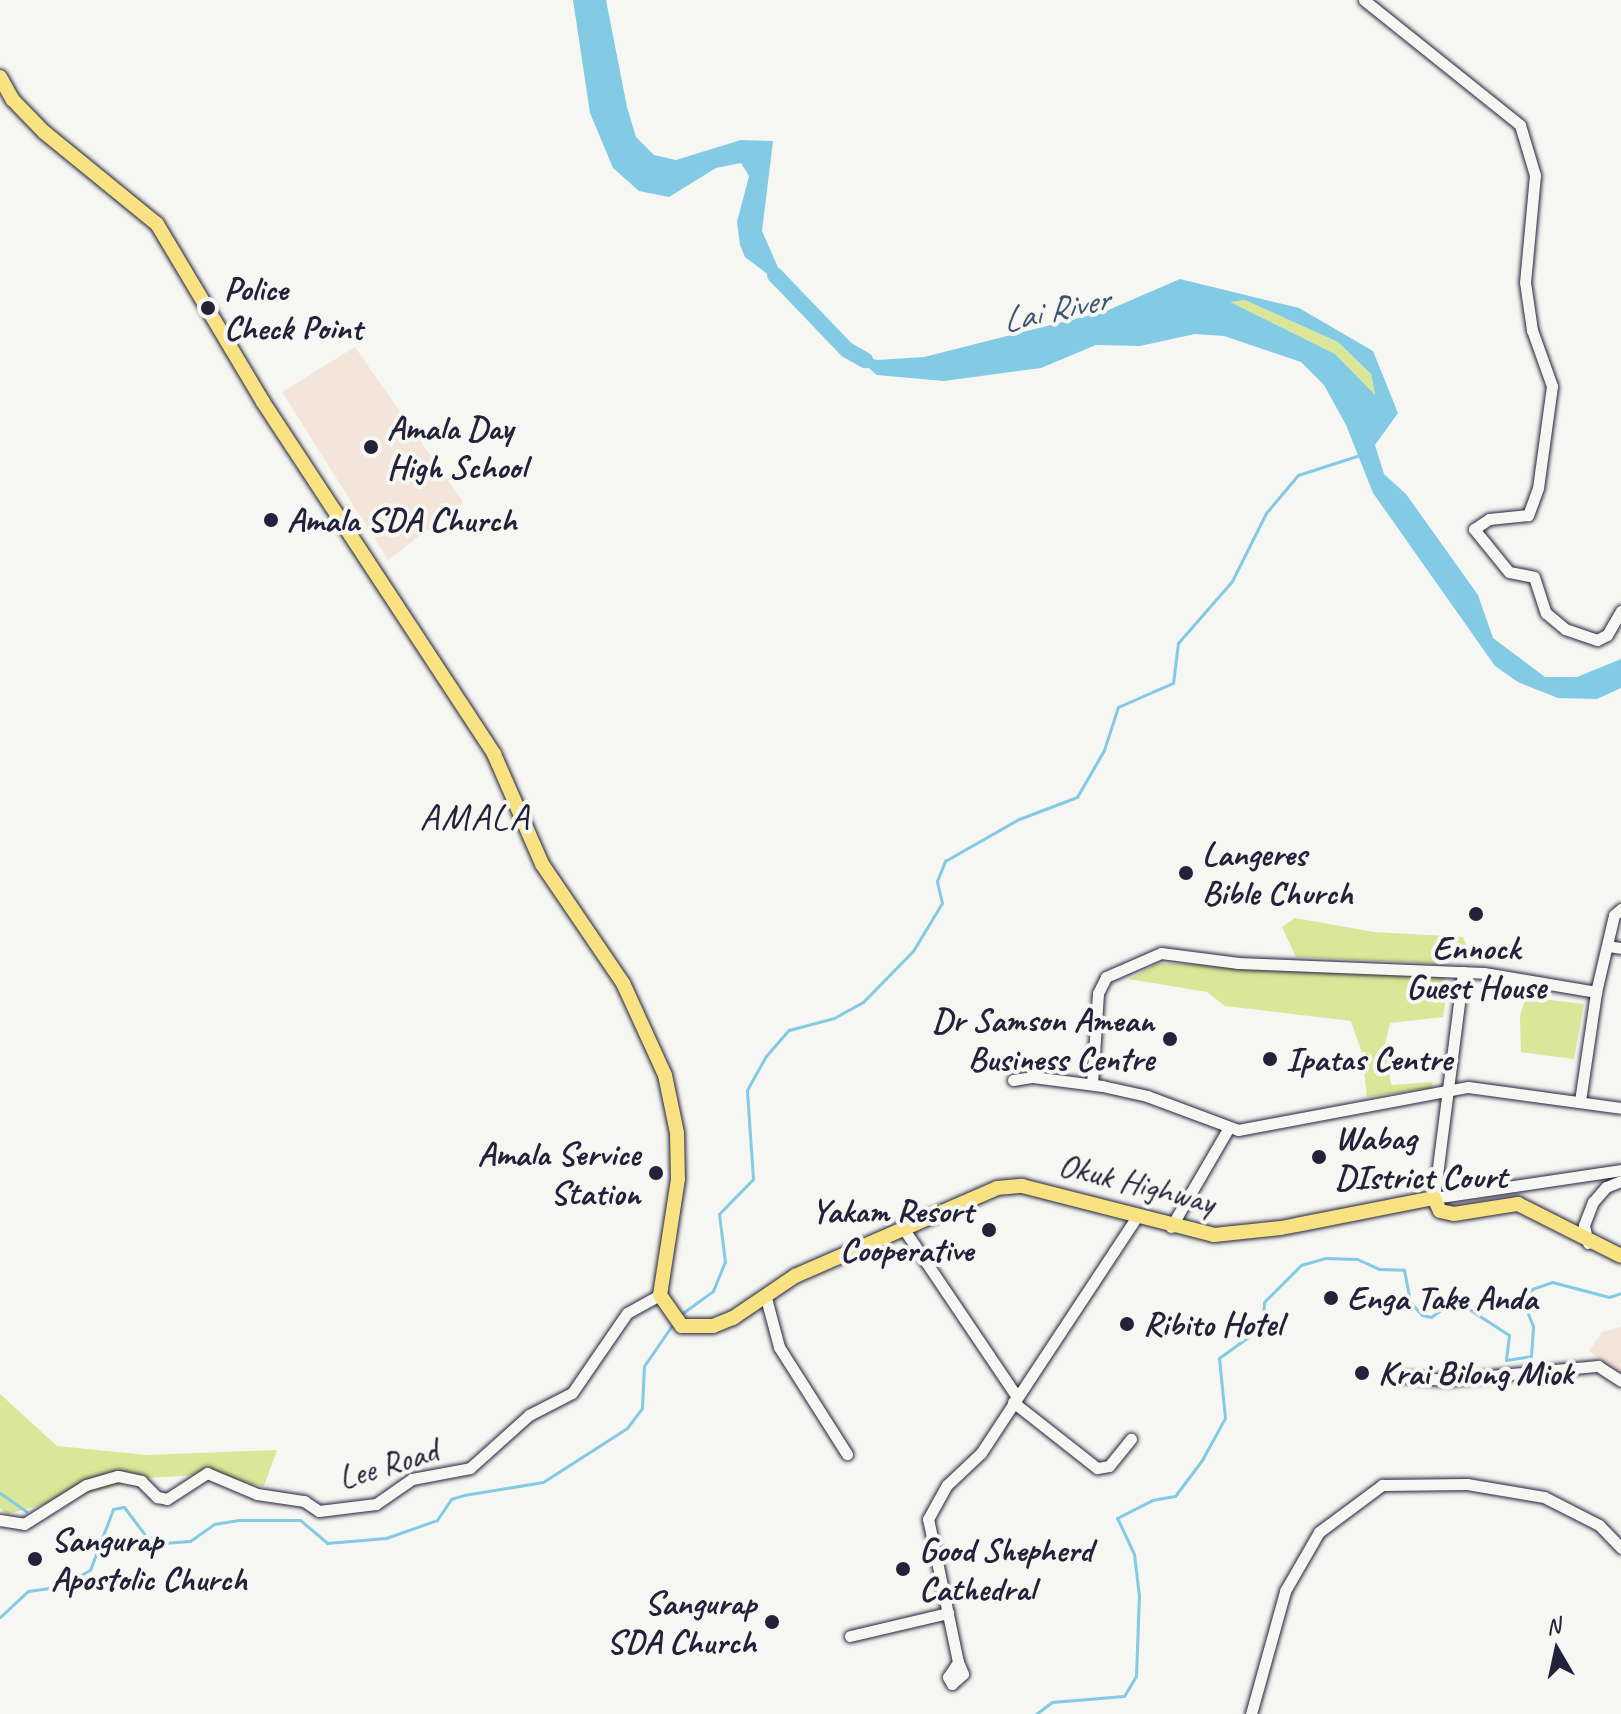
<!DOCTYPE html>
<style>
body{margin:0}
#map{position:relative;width:1621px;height:1714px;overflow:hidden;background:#f6f6f2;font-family:Caveat,sans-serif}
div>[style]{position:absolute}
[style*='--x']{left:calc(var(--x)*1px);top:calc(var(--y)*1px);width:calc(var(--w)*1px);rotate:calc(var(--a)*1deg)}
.built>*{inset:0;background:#f4e5da}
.green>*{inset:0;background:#dae698}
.water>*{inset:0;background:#83cbe4}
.stream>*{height:3px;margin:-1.5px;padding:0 1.5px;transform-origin:1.5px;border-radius:1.5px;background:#83cbe4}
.river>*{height:16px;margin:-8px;padding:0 8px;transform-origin:8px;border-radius:8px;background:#83cbe4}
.roads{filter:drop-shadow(0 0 2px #22223b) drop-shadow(0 0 2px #22223b)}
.minor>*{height:11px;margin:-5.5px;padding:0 5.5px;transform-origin:5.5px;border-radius:5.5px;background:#f6f6f2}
.major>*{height:14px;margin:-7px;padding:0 7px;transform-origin:7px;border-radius:7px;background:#f8e281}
.dots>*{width:22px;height:22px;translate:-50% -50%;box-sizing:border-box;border:4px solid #f6f6f2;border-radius:50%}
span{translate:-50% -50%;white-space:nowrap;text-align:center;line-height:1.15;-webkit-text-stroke:8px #f6f6f2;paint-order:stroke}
.poi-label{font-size:34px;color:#22223b;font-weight:700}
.left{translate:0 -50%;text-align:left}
.right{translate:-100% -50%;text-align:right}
.street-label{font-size:34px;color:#22223b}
.water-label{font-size:36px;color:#3f556e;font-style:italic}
.quarter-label{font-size:38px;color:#22223b;letter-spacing:2px}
.north{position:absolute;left:1517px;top:1610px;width:80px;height:80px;-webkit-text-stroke:6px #f6f6f2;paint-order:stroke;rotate:351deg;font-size:22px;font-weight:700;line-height:32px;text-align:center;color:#22223b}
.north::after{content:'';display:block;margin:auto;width:28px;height:36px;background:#22223b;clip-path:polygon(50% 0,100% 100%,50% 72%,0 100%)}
</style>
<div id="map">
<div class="built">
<i style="clip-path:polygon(355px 347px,463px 502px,388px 560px,282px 392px)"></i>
<i style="clip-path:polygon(1621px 1327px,1621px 1374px,1589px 1351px,1602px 1332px)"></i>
</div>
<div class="green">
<i style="clip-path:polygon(1245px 300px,1338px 342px,1371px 374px,1375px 396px,1335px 354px,1229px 302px)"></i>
<i style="clip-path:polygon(1295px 918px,1374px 932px,1463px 937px,1467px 948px,1441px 964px,1296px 957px,1282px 927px)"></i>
<i style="clip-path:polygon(1158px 963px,1444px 977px,1448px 985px,1443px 1017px,1390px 1023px,1385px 1044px,1391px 1085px,1433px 1082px,1431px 1088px,1367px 1097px,1362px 1053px,1351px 1021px,1225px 1006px,1207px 992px,1129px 979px)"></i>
<i style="clip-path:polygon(1526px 997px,1584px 1004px,1574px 1059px,1521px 1052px,1520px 1016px)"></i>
<i style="clip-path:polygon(0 1394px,57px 1446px,147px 1455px,277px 1450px,264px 1486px,197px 1475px,147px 1478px,7px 1514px,0 1508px)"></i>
</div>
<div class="water">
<i style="clip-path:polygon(573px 0,606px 0,627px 107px,636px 137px,654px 155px,676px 160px,741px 140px,773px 141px,762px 231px,788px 290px,745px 257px,740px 245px,737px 222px,749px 176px,741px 163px,716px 168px,669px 197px,639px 191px,613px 168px,590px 113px)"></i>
<i style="clip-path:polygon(evenodd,1180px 279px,1299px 308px,1373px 351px,1398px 413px,1375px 445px,1384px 474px,1406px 494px,1478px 595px,1493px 638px,1545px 677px,1577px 677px,1621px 659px,1621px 688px,1597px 699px,1558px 698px,1518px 682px,1495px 666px,1373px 493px,1346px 425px,1324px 385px,1301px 362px,1224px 336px,1195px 334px,1140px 346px,1096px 345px,1041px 368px,944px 381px,877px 375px,847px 350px,877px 360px,924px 357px,1106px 311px,1180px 279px,1245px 300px,1338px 342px,1371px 374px,1375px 395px,1335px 354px,1230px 302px,1245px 300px)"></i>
</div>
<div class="stream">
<i style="--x:680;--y:1315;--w:41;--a:-36"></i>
<i style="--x:713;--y:1291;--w:31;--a:-68"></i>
<i style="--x:725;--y:1262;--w:48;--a:-97.1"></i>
<i style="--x:719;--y:1214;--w:49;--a:-45.8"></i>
<i style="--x:753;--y:1179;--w:89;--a:-93.9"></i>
<i style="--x:747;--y:1090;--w:39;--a:-61"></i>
<i style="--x:766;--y:1056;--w:35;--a:-49"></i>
<i style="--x:789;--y:1030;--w:47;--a:-14.9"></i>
<i style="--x:834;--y:1018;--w:33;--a:-29"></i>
<i style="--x:863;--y:1002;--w:71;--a:-45.6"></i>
<i style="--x:913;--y:951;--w:56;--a:-58.9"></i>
<i style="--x:942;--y:903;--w:23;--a:-103"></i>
<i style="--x:937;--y:881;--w:22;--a:-68"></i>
<i style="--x:945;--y:861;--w:85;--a:-29.6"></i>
<i style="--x:1019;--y:819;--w:62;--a:-20.8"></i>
<i style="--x:1077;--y:797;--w:54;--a:-60.1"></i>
<i style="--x:1104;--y:750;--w:45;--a:-72"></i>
<i style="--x:1118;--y:707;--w:60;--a:-23.6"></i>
<i style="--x:1173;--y:683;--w:40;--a:-82.9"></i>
<i style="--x:1178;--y:643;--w:82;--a:-48.9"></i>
<i style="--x:1232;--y:581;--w:76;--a:-63.4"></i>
<i style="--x:1266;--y:513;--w:50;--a:-49.9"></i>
<i style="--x:1298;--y:475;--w:65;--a:-17.9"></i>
<i style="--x:0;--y:1493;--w:32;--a:35"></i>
<i style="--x:0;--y:1617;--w:38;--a:-43"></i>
<i style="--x:28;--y:1591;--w:34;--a:-8"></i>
<i style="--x:62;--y:1586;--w:32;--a:-30"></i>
<i style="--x:90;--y:1570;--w:65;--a:-69.3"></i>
<i style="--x:113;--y:1509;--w:11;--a:-10"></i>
<i style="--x:124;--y:1507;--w:36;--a:53"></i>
<i style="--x:146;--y:1536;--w:18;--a:22"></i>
<i style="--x:163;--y:1543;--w:27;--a:-4"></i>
<i style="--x:190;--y:1541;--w:29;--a:-35"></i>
<i style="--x:214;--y:1524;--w:25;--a:-9"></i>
<i style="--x:239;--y:1520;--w:61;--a:0"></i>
<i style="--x:300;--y:1520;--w:35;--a:40"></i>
<i style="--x:327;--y:1543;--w:59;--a:-4.8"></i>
<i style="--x:386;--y:1538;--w:54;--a:-19.4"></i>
<i style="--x:437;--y:1520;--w:25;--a:-56"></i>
<i style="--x:451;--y:1499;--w:14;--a:-17"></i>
<i style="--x:464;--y:1495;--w:80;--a:-9.3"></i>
<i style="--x:543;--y:1482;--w:100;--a:-32.7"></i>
<i style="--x:627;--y:1428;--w:25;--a:-53"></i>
<i style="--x:642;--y:1408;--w:42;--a:-87.3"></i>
<i style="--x:644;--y:1366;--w:51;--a:-55.4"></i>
<i style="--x:1036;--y:1714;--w:20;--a:-37"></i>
<i style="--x:1052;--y:1702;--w:72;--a:-4.8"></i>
<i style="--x:1124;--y:1696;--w:23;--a:-59"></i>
<i style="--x:1136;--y:1676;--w:80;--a:-87.9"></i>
<i style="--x:1139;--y:1596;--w:42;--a:-96.8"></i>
<i style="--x:1134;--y:1554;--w:40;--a:-115"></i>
<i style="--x:1117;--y:1518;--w:39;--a:-27"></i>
<i style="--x:1152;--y:1500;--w:23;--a:-10"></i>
<i style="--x:1175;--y:1496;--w:45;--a:-53.1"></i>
<i style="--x:1202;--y:1460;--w:48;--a:-61.3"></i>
<i style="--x:1225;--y:1418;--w:60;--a:-95.7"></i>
<i style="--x:1219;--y:1358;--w:53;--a:-35.8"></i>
<i style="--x:1262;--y:1327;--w:25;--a:-85"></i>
<i style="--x:1264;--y:1302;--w:52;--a:-45"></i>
<i style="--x:1301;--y:1265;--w:25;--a:-16"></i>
<i style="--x:1325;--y:1258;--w:32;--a:2"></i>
<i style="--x:1357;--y:1259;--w:24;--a:24"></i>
<i style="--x:1379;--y:1269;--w:25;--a:2"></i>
<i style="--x:1404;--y:1270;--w:33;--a:79"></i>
<i style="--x:1410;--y:1302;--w:18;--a:47"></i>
<i style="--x:1422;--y:1315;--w:9;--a:13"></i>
<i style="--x:1431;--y:1317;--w:19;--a:-36"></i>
<i style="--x:1446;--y:1306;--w:23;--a:7"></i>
<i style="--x:1469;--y:1309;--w:48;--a:33"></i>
<i style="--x:1509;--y:1335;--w:25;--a:97"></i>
<i style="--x:1506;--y:1360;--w:25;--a:-9"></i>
<i style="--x:1531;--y:1356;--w:30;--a:-86"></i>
<i style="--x:1533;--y:1326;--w:24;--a:-112"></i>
<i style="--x:1524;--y:1304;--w:17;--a:-62"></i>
<i style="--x:1532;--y:1289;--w:21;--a:-19"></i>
<i style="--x:1552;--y:1282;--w:59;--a:14.7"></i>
<i style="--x:1609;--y:1297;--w:13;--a:-18"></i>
</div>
<div class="river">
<i style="--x:775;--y:275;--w:104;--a:46.2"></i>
<i style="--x:847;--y:350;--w:21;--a:29"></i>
</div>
<div class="roads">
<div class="minor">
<i style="--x:1364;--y:0;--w:200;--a:38.7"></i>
<i style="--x:1520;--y:125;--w:52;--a:73.3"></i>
<i style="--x:1535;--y:175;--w:107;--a:95.3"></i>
<i style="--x:1525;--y:282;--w:49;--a:81.7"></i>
<i style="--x:1532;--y:330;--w:59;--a:70.3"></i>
<i style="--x:1552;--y:386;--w:103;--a:97.8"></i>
<i style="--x:1538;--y:488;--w:29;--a:110"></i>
<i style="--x:1528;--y:515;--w:39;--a:174"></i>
<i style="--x:1489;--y:519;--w:18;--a:146"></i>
<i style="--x:1474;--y:529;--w:55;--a:50.9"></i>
<i style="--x:1509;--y:572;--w:25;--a:11"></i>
<i style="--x:1534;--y:577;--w:38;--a:72"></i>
<i style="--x:1546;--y:613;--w:25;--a:40"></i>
<i style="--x:1565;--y:629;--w:34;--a:19"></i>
<i style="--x:1597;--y:640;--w:11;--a:-27"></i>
<i style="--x:1607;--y:635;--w:28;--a:-60"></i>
<i style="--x:1608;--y:946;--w:13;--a:9"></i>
<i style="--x:1463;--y:972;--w:228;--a:97.3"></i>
<i style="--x:1434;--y:1198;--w:189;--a:-8.5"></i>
<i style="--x:1013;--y:1080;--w:20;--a:-9"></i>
<i style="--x:1033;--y:1077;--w:70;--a:7.4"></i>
<i style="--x:1102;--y:1086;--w:46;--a:12.5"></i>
<i style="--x:1147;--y:1096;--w:97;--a:20.5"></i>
<i style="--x:1238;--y:1130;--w:234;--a:-10.6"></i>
<i style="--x:1468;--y:1087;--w:154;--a:7.8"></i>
<i style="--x:1092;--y:1084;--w:91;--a:-86.2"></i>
<i style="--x:1098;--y:993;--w:18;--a:-63"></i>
<i style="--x:1106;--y:977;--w:60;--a:-23.6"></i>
<i style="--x:1161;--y:953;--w:78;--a:7.4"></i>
<i style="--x:1238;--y:963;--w:246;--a:2.3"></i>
<i style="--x:1484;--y:973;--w:114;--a:9.6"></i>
<i style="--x:1580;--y:1101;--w:110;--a:-81.6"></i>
<i style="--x:1596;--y:992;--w:79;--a:-76.8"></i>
<i style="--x:1614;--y:915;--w:9;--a:-41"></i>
<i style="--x:1171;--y:1227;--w:113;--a:-59.8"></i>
<i style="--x:903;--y:1228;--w:204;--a:56"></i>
<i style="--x:1588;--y:1243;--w:18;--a:-103"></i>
<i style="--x:1584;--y:1225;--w:25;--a:-69"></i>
<i style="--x:1593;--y:1202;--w:20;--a:-49"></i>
<i style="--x:1606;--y:1187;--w:16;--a:-22"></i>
<i style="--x:766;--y:1298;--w:51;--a:75.1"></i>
<i style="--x:779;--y:1347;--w:127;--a:57.6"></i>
<i style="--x:1395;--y:1376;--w:51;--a:4.5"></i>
<i style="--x:1446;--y:1380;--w:153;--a:-5.3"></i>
<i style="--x:1598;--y:1366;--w:27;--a:33"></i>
<i style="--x:1013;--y:1402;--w:107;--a:38.2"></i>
<i style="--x:1097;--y:1468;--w:12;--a:-9"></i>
<i style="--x:1109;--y:1466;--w:35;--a:-51"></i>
<i style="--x:0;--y:1520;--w:24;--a:9"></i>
<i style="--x:24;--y:1524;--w:73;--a:-32.2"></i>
<i style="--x:86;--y:1485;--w:33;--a:-16"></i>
<i style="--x:118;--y:1476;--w:24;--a:12"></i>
<i style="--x:141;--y:1481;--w:23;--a:45"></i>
<i style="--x:157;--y:1497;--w:10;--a:11"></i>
<i style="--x:167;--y:1499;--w:48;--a:-33"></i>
<i style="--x:207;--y:1473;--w:54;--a:22.8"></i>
<i style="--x:257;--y:1494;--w:48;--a:8.5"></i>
<i style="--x:304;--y:1501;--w:18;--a:34"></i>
<i style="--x:319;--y:1511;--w:57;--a:-7"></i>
<i style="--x:376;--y:1504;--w:44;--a:-34.8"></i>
<i style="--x:412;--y:1479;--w:59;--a:-10.7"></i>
<i style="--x:470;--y:1468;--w:79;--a:-41.9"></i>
<i style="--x:529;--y:1415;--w:48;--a:-27.1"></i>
<i style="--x:572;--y:1393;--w:97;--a:-55.5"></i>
<i style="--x:627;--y:1313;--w:38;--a:-29"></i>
<i style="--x:850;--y:1636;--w:101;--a:-13.2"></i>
<i style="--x:958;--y:1662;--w:13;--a:67"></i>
<i style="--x:963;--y:1674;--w:15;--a:138"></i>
<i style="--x:952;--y:1684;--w:8;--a:-120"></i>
<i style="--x:948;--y:1677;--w:18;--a:-56"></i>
<i style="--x:958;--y:1662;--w:146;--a:-101.8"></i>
<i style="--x:928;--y:1519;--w:39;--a:-61"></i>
<i style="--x:947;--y:1485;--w:47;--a:-43.3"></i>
<i style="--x:981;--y:1453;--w:282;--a:-56.6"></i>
<i style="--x:1251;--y:1714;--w:128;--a:-74.5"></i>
<i style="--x:1285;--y:1591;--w:68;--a:-60"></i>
<i style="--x:1319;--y:1532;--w:79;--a:-36.7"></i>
<i style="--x:1382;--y:1485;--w:85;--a:-0.7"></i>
<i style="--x:1467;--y:1484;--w:78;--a:9.6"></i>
<i style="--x:1544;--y:1497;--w:62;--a:27"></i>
<i style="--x:1599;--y:1525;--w:32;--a:46"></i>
</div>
<div class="major">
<i style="--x:0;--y:77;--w:26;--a:61"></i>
<i style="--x:13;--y:100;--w:45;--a:45.9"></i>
<i style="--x:44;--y:132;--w:146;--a:39.2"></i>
<i style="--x:157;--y:224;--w:207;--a:59.2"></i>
<i style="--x:263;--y:402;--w:421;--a:56.7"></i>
<i style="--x:494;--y:754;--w:120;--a:66.4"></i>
<i style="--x:542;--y:864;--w:144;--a:55.8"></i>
<i style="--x:623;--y:983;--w:101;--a:65.5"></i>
<i style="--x:665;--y:1075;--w:59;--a:78.3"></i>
<i style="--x:677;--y:1133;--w:46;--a:88.8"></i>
<i style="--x:678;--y:1179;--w:117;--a:98.8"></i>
<i style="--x:660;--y:1295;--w:38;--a:55"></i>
<i style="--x:682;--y:1326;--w:31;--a:0"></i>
<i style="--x:713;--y:1326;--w:22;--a:-22"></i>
<i style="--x:733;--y:1318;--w:75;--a:-34.1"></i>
<i style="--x:795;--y:1276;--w:220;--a:-23.5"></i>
<i style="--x:997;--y:1188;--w:25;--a:-5"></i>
<i style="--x:1022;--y:1186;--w:198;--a:14.3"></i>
<i style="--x:1214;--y:1235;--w:67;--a:-6"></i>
<i style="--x:1281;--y:1228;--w:156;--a:-11.1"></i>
<i style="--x:1434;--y:1198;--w:14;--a:65"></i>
<i style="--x:1440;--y:1211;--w:14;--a:12"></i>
<i style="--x:1454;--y:1214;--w:65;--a:-8.9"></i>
<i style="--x:1518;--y:1204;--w:115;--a:26.8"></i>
</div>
</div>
<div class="dots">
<i style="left:208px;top:308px;background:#22223b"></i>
<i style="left:371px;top:447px;background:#22223b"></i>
<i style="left:271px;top:520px;background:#22223b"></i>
<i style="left:1186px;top:873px;background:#22223b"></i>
<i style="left:1476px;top:914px;background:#22223b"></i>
<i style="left:1170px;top:1039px;background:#22223b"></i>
<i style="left:1270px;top:1059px;background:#22223b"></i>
<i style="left:1319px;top:1157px;background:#22223b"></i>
<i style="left:656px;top:1173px;background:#22223b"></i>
<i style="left:989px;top:1230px;background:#22223b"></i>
<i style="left:1331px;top:1298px;background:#22223b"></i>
<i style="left:1127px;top:1324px;background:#22223b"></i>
<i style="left:1362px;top:1373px;background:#22223b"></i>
<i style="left:35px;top:1559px;background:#22223b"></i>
<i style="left:903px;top:1569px;background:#22223b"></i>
<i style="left:772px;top:1622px;background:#22223b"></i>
</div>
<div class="poi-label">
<span class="left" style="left:224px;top:308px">Police<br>Check Point</span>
<span class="left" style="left:387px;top:447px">Amala Day<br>High School</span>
<span class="left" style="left:287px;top:520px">Amala SDA Church</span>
<span class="left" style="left:1202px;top:873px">Langeres<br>Bible Church</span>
<span style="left:1476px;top:967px">Ennock<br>Guest House</span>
<span class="right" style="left:1154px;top:1039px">Dr Samson Amean<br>Business Centre</span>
<span class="left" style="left:1286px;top:1059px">Ipatas Centre</span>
<span class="left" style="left:1335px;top:1157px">Wabag<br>DIstrict Court</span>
<span class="right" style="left:640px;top:1173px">Amala Service<br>Station</span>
<span class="right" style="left:973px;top:1230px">Yakam Resort<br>Cooperative</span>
<span class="left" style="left:1347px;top:1298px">Enga Take Anda</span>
<span class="left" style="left:1143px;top:1324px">Ribito Hotel</span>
<span class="left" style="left:1378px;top:1373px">Krai Bilong Miok</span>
<span class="left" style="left:51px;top:1559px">Sangurap<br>Apostolic Church</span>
<span class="left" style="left:919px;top:1569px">Good Shepherd<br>Cathedral</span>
<span class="right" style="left:756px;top:1622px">Sangurap<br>SDA Church</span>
</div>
<div class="street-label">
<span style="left:1137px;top:1183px;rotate:14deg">Okuk Highway</span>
<span style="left:388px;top:1464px;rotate:-17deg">Lee Road</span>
</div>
<div class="water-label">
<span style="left:1055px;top:310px;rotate:-12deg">Lai River</span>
</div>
<div class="quarter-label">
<span style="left:475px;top:817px">AMALA</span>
</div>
<div class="north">N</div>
</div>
